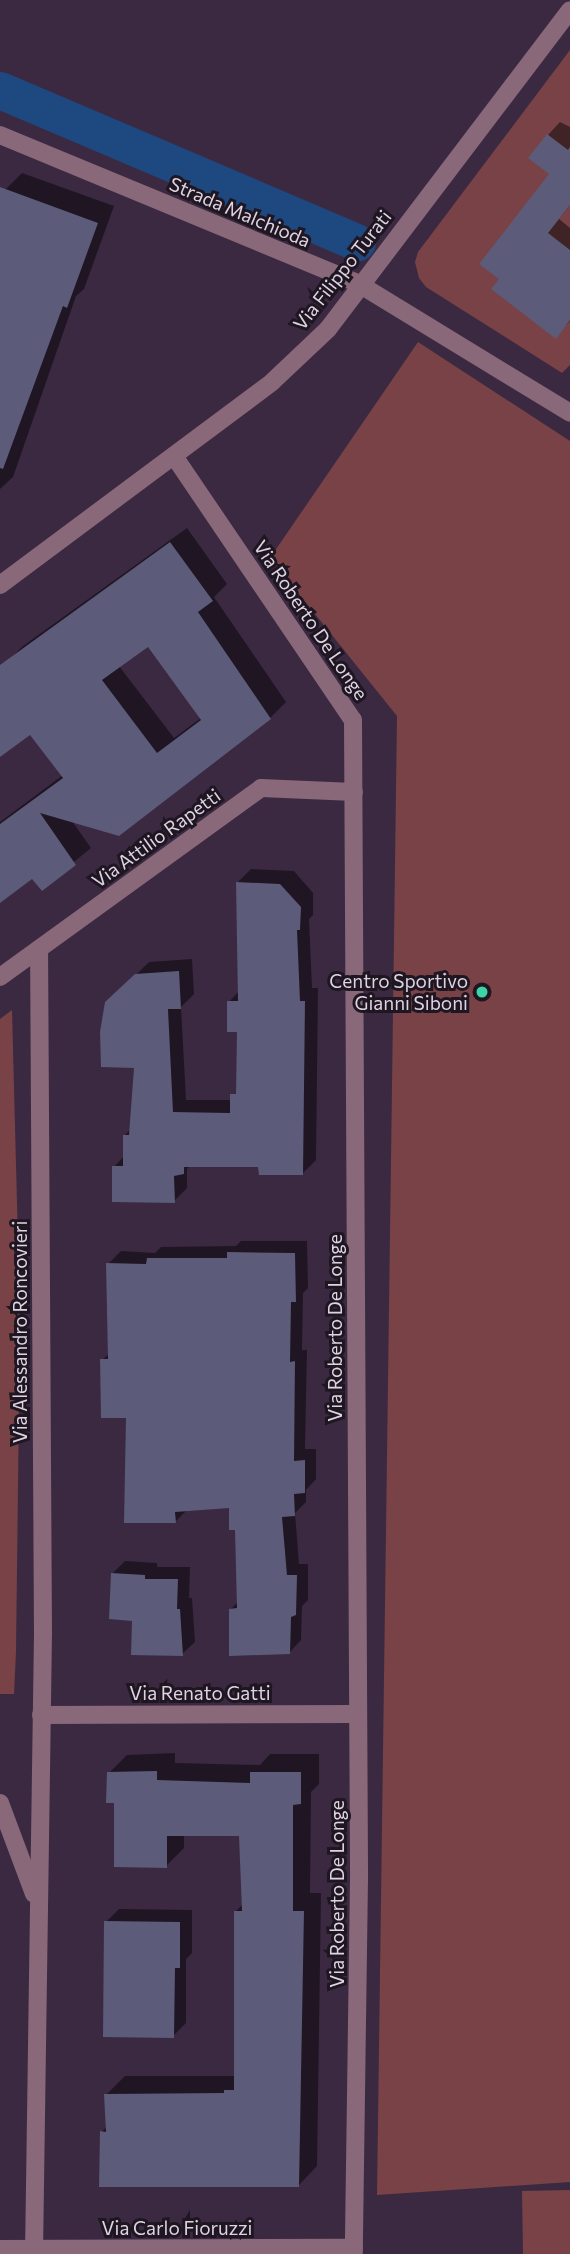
<!DOCTYPE html>
<style>
body{margin:0}
#map{position:relative;width:570px;height:2254px;overflow:hidden;background:#3b2942;font-family:Commissioner,sans-serif}
div>[style]{position:absolute}
[style*='--x']{left:calc(var(--x)*1px);top:calc(var(--y)*1px);width:calc(var(--w)*1px);rotate:calc(var(--a)*1deg)}
.green>*{inset:0;background:#784246}
.shadow>*{inset:0;background:#0007}
.canal>*{height:37px;margin:-18.5px;padding:0 18.5px;transform-origin:18.5px;border-radius:18.5px;background:#1e4880}
.building>*{inset:0;background:#5c5b7a}
.minor>*{height:18px;margin:-9px;padding:0 9px;transform-origin:9px;border-radius:9px;background:#886879}
.dots>*{width:19px;height:19px;translate:-50% -50%;box-sizing:border-box;border:4px solid #1e1621;border-radius:50%}
span{translate:-50% -50%;white-space:nowrap;text-align:center;line-height:1.15;-webkit-text-stroke:6px #1e1621;paint-order:stroke}
.street-label{font-size:19px;color:#dfd3e3}
.poi-label{font-size:19px;color:#dfd3e3}
.right{translate:-100% -50%;text-align:right}
</style>
<div id="map">
<div class="green">
<i style="clip-path:polygon(570px 50px,570px 365px,562px 373px,426px 287px,419px 278px,415px 262px,418px 252px)"></i>
<i style="clip-path:polygon(418px 342px,570px 441px,570px 2182px,377px 2195px,397px 716px,270px 558px)"></i>
<i style="clip-path:polygon(12px 1010px,20px 1319px,16px 1652px,14px 1694px,0 1694px,0 1019px)"></i>
<i style="clip-path:polygon(570px 2190px,570px 2254px,523px 2254px,522px 2191px)"></i>
</div>
<div class="shadow">
<i style="clip-path:polygon(560px 122px,570px 127px,570px 205px,559px 219px,570px 228px,570px 321px,555px 337px,501px 279px,551px 174px,548px 135px)"></i>
<i style="clip-path:polygon(22px 173px,114px 206px,84px 289px,76px 296px,13px 477px,0 489px,0 203px,5px 190px)"></i>
<i style="clip-path:polygon(evenodd,187px 528px,227px 584px,214px 597px,286px 702px,270px 718px,72px 821px,91px 848px,42px 888px,33px 877px,0 901px,0 822px,63px 775px,30px 732px,0 755px,0 684px,7px 662px,23px 646px,187px 528px,149px 645px,201px 718px,174px 738px,119px 666px,149px 645px)"></i>
<i style="clip-path:polygon(251px 869px,294px 871px,313px 893px,313px 915px,309px 919px,312px 988px,318px 988px,316px 1160px,303px 1173px,260px 1166px,191px 1165px,187px 1169px,187px 1188px,174px 1201px,114px 1167px,124px 1156px,124px 1136px,131px 1129px,136px 1066px,107px 1003px,149px 962px,192px 959px,194px 994px,181px 1007px,186px 1100px,232px 1100px,238px 1089px,239px 1030px,229px 1002px,239px 991px,238px 882px)"></i>
<i style="clip-path:polygon(241px 1241px,307px 1241px,308px 1288px,303px 1293px,302px 1350px,307px 1350px,305px 1449px,316px 1449px,316px 1479px,306px 1490px,306px 1502px,295px 1513px,299px 1564px,308px 1564px,308px 1600px,302px 1606px,301px 1640px,289px 1653px,231px 1609px,239px 1601px,237px 1528px,231px 1506px,188px 1509px,175px 1522px,102px 1360px,110px 1353px,108px 1264px,121px 1251px,155px 1253px,161px 1247px,236px 1246px)"></i>
<i style="clip-path:polygon(125px 1561px,157px 1563px,157px 1567px,190px 1567px,189px 1598px,192px 1598px,195px 1642px,182px 1654px,134px 1619px,112px 1574px)"></i>
<i style="clip-path:polygon(175px 1753px,175px 1763px,260px 1765px,270px 1754px,319px 1754px,319px 1784px,311px 1792px,310px 1893px,321px 1893px,317px 2166px,299px 2185px,102px 2132px,107px 2126px,106px 2095px,125px 2076px,236px 2076px,236px 1911px,243px 1904px,241px 1834px,184px 1834px,184px 1848px,166px 1866px,116px 1801px,109px 1773px,127px 1755px)"></i>
<i style="clip-path:polygon(119px 1909px,192px 1910px,192px 1953px,186px 1959px,186px 2023px,173px 2036px,106px 1922px)"></i>
</div>
<div class="canal">
<i style="--x:0;--y:90;--w:388;--a:23.1"></i>
</div>
<div class="building">
<i style="clip-path:polygon(547px 134px,568px 150px,570px 147px,570px 205px,548px 233px,570px 250px,570px 320px,556px 339px,491px 289px,499px 279px,479px 264px,549px 174px,528px 158px)"></i>
<i style="clip-path:polygon(0 187px,98px 223px,67px 308px,63px 306px,3px 469px,0 468px)"></i>
<i style="clip-path:polygon(evenodd,170px 542px,213px 601px,198px 612px,271px 719px,119px 836px,40px 813px,76px 865px,42px 891px,32px 879px,0 903px,0 824px,63px 778px,30px 735px,0 757px,0 665px,170px 542px,148px 647px,201px 720px,157px 753px,102px 680px,148px 647px)"></i>
<i style="clip-path:polygon(236px 882px,280px 884px,301px 907px,300px 930px,297px 930px,300px 1001px,305px 1001px,303px 1175px,259px 1175px,258px 1167px,184px 1167px,184px 1174px,174px 1176px,175px 1203px,112px 1202px,112px 1166px,123px 1166px,123px 1135px,129px 1135px,134px 1068px,101px 1067px,100px 1032px,105px 1002px,135px 974px,179px 971px,181px 1009px,168px 1009px,173px 1112px,230px 1113px,230px 1094px,236px 1094px,237px 1032px,227px 1032px,227px 1001px,238px 1001px)"></i>
<i style="clip-path:polygon(227px 1252px,295px 1253px,296px 1302px,291px 1302px,290px 1362px,295px 1361px,294px 1461px,305px 1460px,305px 1493px,294px 1494px,295px 1516px,282px 1517px,287px 1575px,297px 1575px,296px 1615px,291px 1617px,290px 1654px,229px 1656px,229px 1609px,237px 1608px,235px 1530px,229px 1530px,229px 1508px,175px 1512px,176px 1523px,124px 1523px,126px 1418px,101px 1418px,100px 1359px,108px 1359px,106px 1263px,146px 1264px,147px 1258px,227px 1258px)"></i>
<i style="clip-path:polygon(111px 1573px,145px 1575px,145px 1579px,178px 1579px,177px 1609px,180px 1609px,183px 1656px,131px 1655px,132px 1621px,109px 1619px)"></i>
<i style="clip-path:polygon(157px 1771px,157px 1780px,250px 1783px,250px 1772px,301px 1772px,301px 1804px,293px 1805px,293px 1911px,304px 1911px,299px 2187px,99px 2187px,100px 2131px,106px 2132px,104px 2094px,224px 2093px,224px 2090px,234px 2090px,234px 1911px,242px 1911px,239px 1836px,167px 1836px,167px 1868px,114px 1867px,114px 1803px,106px 1803px,107px 1772px)"></i>
<i style="clip-path:polygon(104px 1921px,180px 1922px,180px 1968px,175px 1968px,174px 2038px,103px 2037px)"></i>
</div>
<div class="minor">
<i style="--x:0;--y:135;--w:389;--a:22.5"></i>
<i style="--x:359;--y:284;--w:247;--a:31.4"></i>
<i style="--x:174;--y:456;--w:319;--a:55.9"></i>
<i style="--x:353;--y:720;--w:1159;--a:89.7"></i>
<i style="--x:359;--y:1879;--w:375;--a:90.8"></i>
<i style="--x:0;--y:585;--w:339;--a:-36.7"></i>
<i style="--x:272;--y:382;--w:77;--a:-43.4"></i>
<i style="--x:328;--y:329;--w:400;--a:-52.8"></i>
<i style="--x:0;--y:977;--w:322;--a:-35.9"></i>
<i style="--x:261;--y:788;--w:93;--a:2.5"></i>
<i style="--x:41;--y:1715;--w:317;--a:-0.2"></i>
<i style="--x:0;--y:1803;--w:97;--a:69.5"></i>
<i style="--x:0;--y:2249;--w:354;--a:-0.2"></i>
<i style="--x:34;--y:2254;--w:620;--a:-89.17"></i>
<i style="--x:43;--y:1634;--w:685;--a:-90.33"></i>
</div>
<div class="dots">
<i style="left:482px;top:992px;background:#3cd4a4"></i>
</div>
<div class="street-label">
<span style="left:240px;top:212px;rotate:23deg">Strada Malchioda</span>
<span style="left:342px;top:270px;rotate:-52deg">Via Filippo Turati</span>
<span style="left:311px;top:620px;rotate:56deg">Via Roberto De Longe</span>
<span style="left:156px;top:838px;rotate:-36deg">Via Attilio Rapetti</span>
<span style="left:335px;top:1328px;rotate:-90deg">Via Roberto De Longe</span>
<span style="left:20px;top:1332px;rotate:-90deg">Via Alessandro Roncovieri</span>
<span style="left:200px;top:1693px">Via Renato Gatti</span>
<span style="left:337px;top:1894px;rotate:-90deg">Via Roberto De Longe</span>
<span style="left:177px;top:2228px">Via Carlo Fioruzzi</span>
</div>
<div class="poi-label">
<span class="right" style="left:468px;top:992px">Centro Sportivo<br>Gianni Siboni</span>
</div>
</div>
